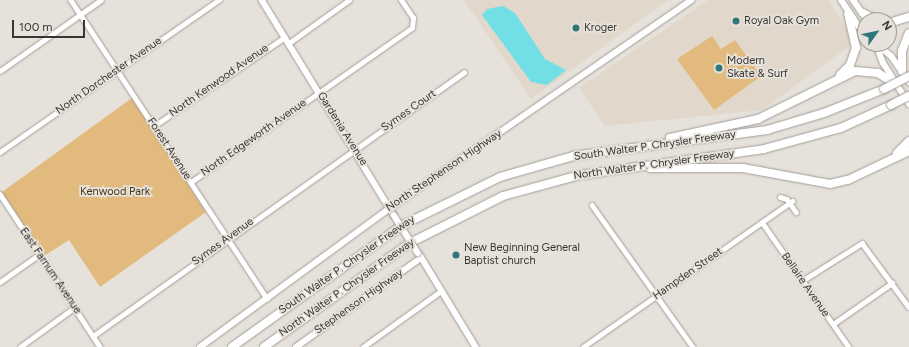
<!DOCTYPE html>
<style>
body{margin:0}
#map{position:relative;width:909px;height:347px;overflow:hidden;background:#e6e2db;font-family:Figtree,sans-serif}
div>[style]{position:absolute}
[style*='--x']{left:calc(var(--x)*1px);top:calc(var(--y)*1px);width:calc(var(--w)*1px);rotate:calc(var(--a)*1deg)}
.built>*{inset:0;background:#e1d7ca}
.green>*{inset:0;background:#e3ba7e}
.water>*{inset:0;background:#72dfe7}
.roads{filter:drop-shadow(0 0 1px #a29e97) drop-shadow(0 0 1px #a29e97)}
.minor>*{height:4.5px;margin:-2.25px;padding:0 2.25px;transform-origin:2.25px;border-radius:2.25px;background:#fff}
.tertiary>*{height:5.5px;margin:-2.75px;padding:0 2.75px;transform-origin:2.75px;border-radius:2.75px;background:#fff}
.secondary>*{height:6px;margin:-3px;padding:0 3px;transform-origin:3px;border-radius:3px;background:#fff}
.motorway>*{height:8px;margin:-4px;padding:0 4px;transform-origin:4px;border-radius:4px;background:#fff}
.bridges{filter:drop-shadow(0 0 1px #a29e97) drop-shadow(0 0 1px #a29e97)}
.tertiary-bridge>*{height:5.5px;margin:-2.75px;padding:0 2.75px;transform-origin:2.75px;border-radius:2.75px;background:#fff}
.motorway-bridge>*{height:8px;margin:-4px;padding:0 4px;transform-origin:4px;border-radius:4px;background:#fff}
.dots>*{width:11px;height:11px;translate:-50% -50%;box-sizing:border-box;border:2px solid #e6e2db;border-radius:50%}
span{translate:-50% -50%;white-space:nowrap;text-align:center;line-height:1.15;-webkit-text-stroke:3.5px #e6e2db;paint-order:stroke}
.poi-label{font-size:11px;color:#383633}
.left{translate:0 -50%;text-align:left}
.street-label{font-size:11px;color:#383633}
.park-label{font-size:11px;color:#463315}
.north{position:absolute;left:857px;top:12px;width:40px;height:40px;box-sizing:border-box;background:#e6e2db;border:1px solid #a09d98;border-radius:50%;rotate:57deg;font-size:11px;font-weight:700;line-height:16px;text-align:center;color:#383633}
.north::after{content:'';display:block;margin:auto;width:14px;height:18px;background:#2e777d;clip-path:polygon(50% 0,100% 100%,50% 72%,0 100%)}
.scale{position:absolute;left:12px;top:20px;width:73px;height:18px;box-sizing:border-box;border:2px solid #383633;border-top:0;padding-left:5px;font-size:12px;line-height:14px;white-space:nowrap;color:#383633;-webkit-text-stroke:3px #e6e2db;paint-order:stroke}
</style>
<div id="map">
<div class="built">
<i style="clip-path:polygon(464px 0,668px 0,531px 99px)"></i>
<i style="clip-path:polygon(708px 0,828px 0,847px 28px,851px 45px,762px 110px,605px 126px,579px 88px)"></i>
</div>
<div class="green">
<i style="clip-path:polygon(712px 36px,721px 49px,735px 40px,761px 76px,714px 110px,677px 59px)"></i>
<i style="clip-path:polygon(132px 98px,206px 212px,100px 287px,69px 240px,44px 256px,2px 192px)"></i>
</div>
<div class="water">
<i style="clip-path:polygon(503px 6px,515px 13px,545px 59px,566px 70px,547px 85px,531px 82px,482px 15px,487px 9px)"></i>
</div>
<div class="roads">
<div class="minor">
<i style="--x:71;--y:0;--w:357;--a:56.7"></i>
<i style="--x:289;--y:43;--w:74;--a:-35.6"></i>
<i style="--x:0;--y:71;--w:123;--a:-35.1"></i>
<i style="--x:154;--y:126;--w:158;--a:-34.2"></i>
<i style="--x:0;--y:152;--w:267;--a:-34.8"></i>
<i style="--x:191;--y:182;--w:269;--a:-34.9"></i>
<i style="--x:412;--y:28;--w:10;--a:-84"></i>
<i style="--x:413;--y:18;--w:22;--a:-124"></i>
<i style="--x:0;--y:194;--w:183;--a:56.8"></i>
<i style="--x:780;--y:197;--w:7;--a:16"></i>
<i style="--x:787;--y:199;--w:16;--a:55"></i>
<i style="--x:592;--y:205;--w:174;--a:54.6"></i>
<i style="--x:762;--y:222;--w:152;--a:55.2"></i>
<i style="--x:802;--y:281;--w:71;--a:-32.3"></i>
<i style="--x:862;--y:243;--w:79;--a:53.7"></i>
<i style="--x:0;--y:282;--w:49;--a:-35"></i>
<i style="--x:833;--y:324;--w:72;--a:-34.8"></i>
<i style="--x:93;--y:336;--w:455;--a:-35.4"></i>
<i style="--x:20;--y:347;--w:68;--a:-36"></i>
<i style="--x:363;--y:347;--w:96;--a:-35.7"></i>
<i style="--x:583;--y:347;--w:255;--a:-34.9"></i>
</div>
<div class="tertiary">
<i style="--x:262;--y:0;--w:252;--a:58.5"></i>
<i style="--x:420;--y:255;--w:108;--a:58.7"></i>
</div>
<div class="secondary">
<i style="--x:841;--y:0;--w:43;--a:56.3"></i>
<i style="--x:853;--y:0;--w:24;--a:55"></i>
<i style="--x:876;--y:44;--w:20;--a:70"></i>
<i style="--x:883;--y:63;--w:49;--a:57.6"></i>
<i style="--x:877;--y:44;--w:18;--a:41"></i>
<i style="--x:891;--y:56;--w:32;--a:55"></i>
<i style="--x:200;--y:347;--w:235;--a:-36.2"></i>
<i style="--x:390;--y:208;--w:366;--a:-34.6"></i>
<i style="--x:296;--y:347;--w:153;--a:-35.5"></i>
</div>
<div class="motorway">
<i style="--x:863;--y:13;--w:16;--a:27"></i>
<i style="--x:889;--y:23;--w:21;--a:-17"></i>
<i style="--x:902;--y:71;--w:20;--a:-90"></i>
<i style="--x:902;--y:51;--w:19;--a:-69"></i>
<i style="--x:840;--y:75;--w:14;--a:-45"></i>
<i style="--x:850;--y:65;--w:18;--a:-71"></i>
<i style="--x:856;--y:48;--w:35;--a:-103"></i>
<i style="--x:670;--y:138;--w:90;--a:-12.2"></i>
<i style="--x:758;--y:119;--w:108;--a:-26.3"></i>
<i style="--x:855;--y:71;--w:23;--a:5"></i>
<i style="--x:878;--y:73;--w:22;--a:32"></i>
<i style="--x:897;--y:153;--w:17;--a:-45"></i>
<i style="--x:650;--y:168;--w:93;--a:0"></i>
<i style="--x:743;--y:168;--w:88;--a:10.4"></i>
<i style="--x:830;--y:184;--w:18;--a:-13"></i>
<i style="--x:848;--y:180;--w:68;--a:-25.4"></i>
<i style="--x:232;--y:347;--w:208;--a:-35.6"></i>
<i style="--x:401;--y:226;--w:110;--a:-26.3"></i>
<i style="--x:500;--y:177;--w:76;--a:-16"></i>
<i style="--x:573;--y:156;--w:196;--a:-7.6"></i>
<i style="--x:767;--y:130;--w:59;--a:-16.6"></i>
<i style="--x:824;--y:113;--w:65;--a:-21.8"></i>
<i style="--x:264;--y:347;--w:179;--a:-35.5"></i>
<i style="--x:410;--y:243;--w:104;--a:-26.8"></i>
<i style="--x:503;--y:196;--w:80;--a:-15.3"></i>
<i style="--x:580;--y:175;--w:186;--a:-8"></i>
<i style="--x:764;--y:149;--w:80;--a:-15.3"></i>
<i style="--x:841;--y:128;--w:55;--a:-24.7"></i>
</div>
</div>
<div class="bridges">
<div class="tertiary-bridge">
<i style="--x:394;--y:215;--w:45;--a:57.7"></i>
</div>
<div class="motorway-bridge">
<i style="--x:884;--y:89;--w:28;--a:-27"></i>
<i style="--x:891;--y:105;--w:20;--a:-27"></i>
</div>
</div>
<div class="dots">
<i style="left:736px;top:21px;background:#2e777d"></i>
<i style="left:576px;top:28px;background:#2e777d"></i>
<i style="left:719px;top:68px;background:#2e777d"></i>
<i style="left:456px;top:255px;background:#2e777d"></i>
</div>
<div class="poi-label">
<span class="left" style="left:744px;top:21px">Royal Oak Gym</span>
<span class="left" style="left:584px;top:28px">Kroger</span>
<span class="left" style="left:727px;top:68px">Modern<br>Skate &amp; Surf</span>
<span class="left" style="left:464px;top:255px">New Beginning General<br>Baptist church</span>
</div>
<div class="street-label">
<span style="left:109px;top:76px;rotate:-35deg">North Dorchester Avenue</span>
<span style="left:219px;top:81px;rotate:-35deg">North Kenwood Avenue</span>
<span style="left:409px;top:111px;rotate:-35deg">Symes Court</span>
<span style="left:342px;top:129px;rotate:58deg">Gardenia Avenue</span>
<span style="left:254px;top:138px;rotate:-35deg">North Edgeworth Avenue</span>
<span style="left:655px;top:146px;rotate:-8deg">South Walter P. Chrysler Freeway</span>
<span style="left:169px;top:149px;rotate:57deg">Forest Avenue</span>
<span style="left:654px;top:165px;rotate:-8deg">North Walter P. Chrysler Freeway</span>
<span style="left:444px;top:171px;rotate:-34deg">North Stephenson Highway</span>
<span style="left:223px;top:242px;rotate:-36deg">Symes Avenue</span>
<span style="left:347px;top:265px;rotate:-35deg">South Walter P. Chrysler Freeway</span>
<span style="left:50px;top:271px;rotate:56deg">East Farnum Avenue</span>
<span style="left:688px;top:274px;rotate:-35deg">Hampden Street</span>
<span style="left:805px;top:285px;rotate:55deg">Bellaire Avenue</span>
<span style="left:347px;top:288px;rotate:-35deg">North Walter P. Chrysler Freeway</span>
<span style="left:359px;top:302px;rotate:-35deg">Stephenson Highway</span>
</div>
<div class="park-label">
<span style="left:115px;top:192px">Kenwood Park</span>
</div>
<div class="north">N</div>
<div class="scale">100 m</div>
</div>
